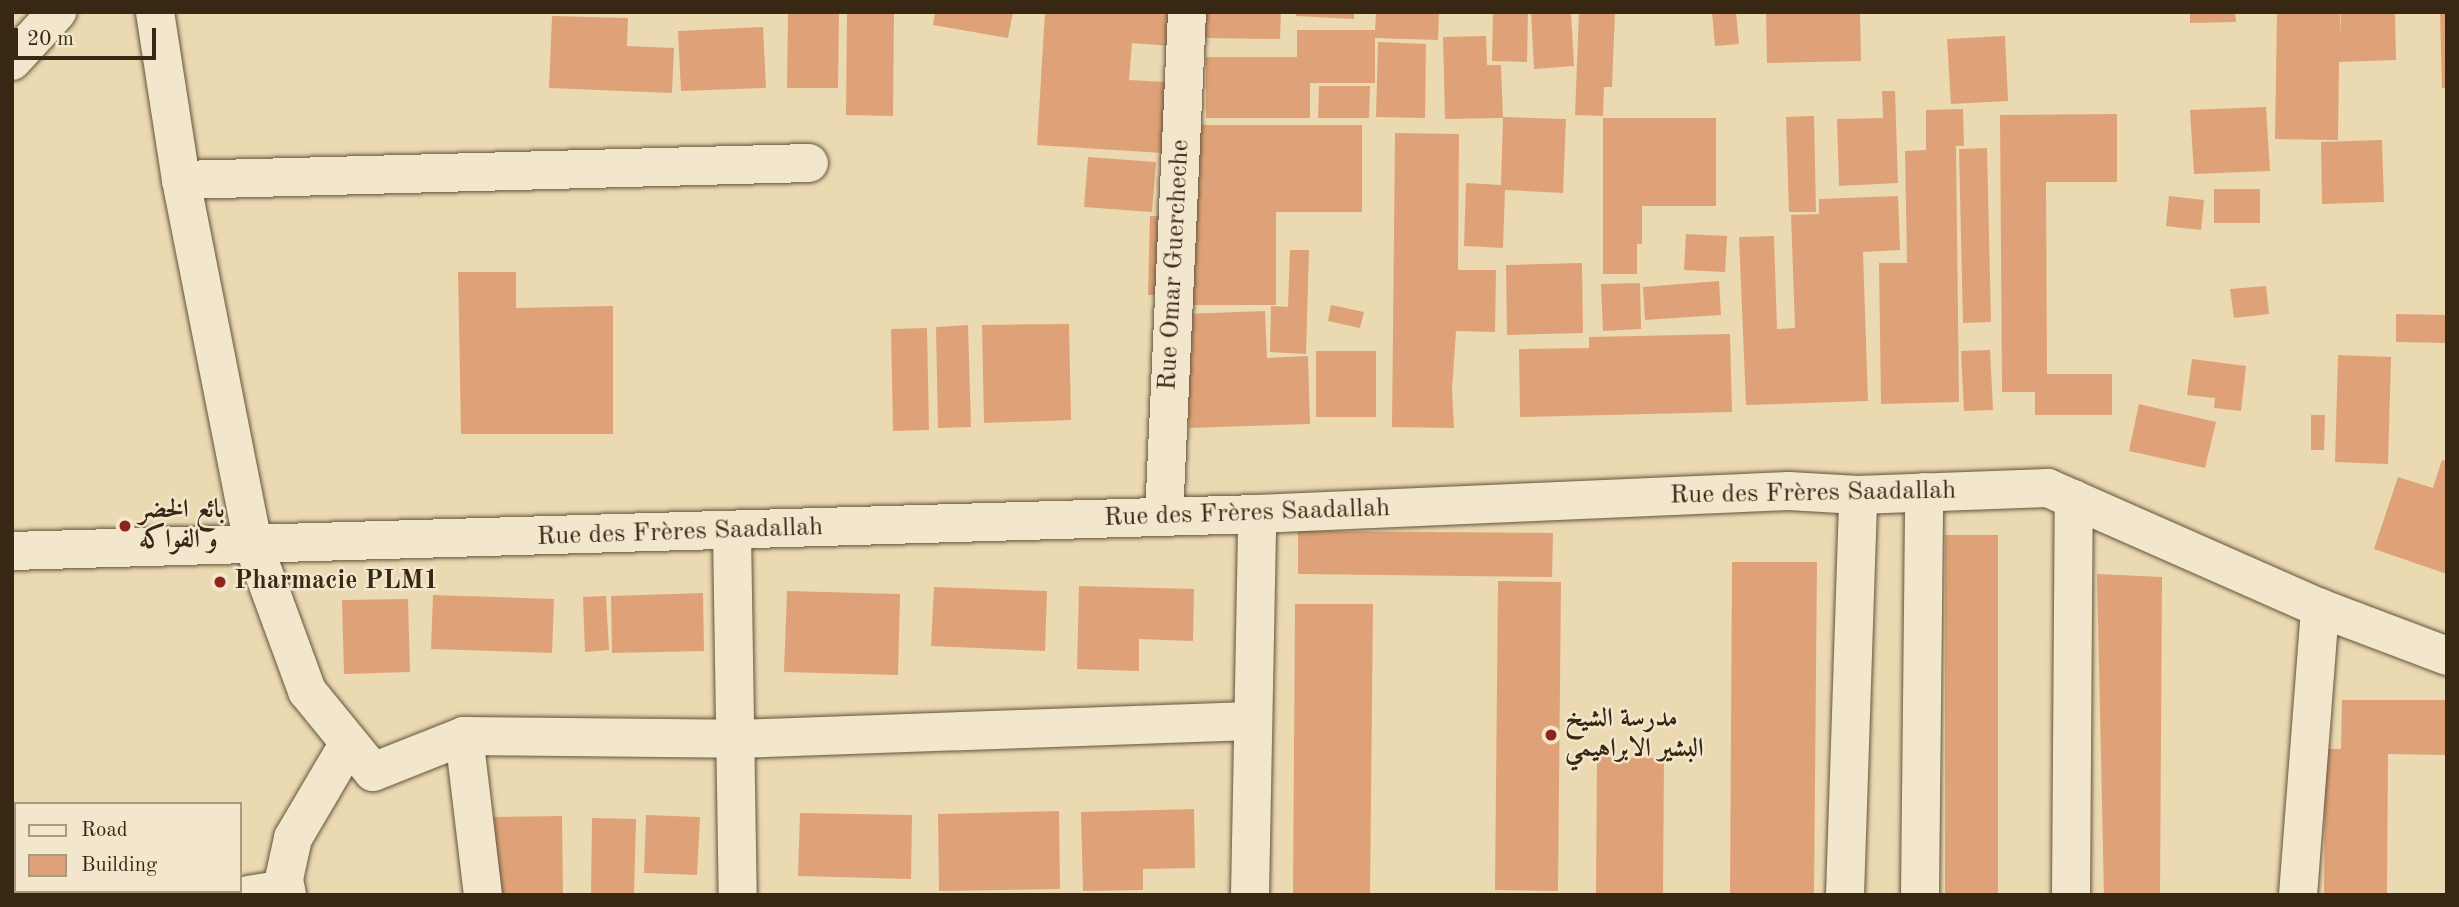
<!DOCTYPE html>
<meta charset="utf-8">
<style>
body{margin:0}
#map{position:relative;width:2459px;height:907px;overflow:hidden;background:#ebd9b2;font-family:"Old Standard TT",Amiri,serif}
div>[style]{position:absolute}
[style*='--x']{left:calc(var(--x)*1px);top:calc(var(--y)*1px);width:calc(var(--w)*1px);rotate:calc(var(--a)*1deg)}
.building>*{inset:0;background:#dfa278}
.roads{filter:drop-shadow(0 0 2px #64543b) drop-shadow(0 0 2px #64543b)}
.minor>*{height:38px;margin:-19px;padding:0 19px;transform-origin:19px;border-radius:19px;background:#f2e6cd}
.dots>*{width:19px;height:19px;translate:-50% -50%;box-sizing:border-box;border:4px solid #f2e6cd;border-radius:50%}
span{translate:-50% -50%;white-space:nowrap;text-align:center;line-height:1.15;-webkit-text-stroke:5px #f2e6cd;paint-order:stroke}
.street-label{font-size:26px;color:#372713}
.poi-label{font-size:26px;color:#372713;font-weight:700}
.left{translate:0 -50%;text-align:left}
.frame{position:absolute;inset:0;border:14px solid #372713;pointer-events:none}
.legend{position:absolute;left:14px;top:802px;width:228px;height:91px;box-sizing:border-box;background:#f2e6cd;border:2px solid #a79a83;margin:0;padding:9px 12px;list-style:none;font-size:21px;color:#372713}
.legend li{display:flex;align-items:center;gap:14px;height:35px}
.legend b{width:35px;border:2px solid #a79a83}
.scale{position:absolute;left:14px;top:28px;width:142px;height:32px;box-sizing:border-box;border:4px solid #372713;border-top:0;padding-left:9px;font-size:21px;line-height:24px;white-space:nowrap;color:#372713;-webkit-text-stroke:5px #f2e6cd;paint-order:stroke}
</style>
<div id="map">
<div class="building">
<i style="clip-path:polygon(788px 12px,839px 12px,838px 88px,787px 88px)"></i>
<i style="clip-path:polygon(847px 12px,894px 12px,893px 116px,846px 115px)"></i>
<i style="clip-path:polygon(935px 12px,1013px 12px,1008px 38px,933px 25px)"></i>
<i style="clip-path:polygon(1045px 12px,1172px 12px,1170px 46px,1132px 43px,1129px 80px,1166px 82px,1162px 153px,1037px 145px)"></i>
<i style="clip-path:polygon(1206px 12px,1281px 12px,1280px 39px,1205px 38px)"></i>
<i style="clip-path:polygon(1296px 12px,1354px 12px,1354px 19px,1296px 16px)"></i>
<i style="clip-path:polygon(1376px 12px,1439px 12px,1438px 40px,1375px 38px,1375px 83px,1310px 83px,1310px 118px,1206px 118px,1206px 57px,1297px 57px,1297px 30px,1375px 30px)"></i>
<i style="clip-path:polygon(1493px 12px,1528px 12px,1527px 62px,1492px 61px)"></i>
<i style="clip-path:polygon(1531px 12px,1571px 12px,1574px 66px,1534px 69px)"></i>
<i style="clip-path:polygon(1579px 12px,1615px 12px,1612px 87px,1604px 87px,1603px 116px,1575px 115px)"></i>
<i style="clip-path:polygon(1712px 12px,1736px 12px,1739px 44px,1715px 46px)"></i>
<i style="clip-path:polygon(1766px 12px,1860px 12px,1861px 61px,1767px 63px)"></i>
<i style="clip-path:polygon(2190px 12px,2235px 12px,2236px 22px,2190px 23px)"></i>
<i style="clip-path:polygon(2277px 12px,2340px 12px,2340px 37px,2341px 12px,2395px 12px,2396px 60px,2339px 62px,2338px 140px,2275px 139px)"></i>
<i style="clip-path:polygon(2440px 12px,2447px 12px,2447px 88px,2442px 88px)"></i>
<i style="clip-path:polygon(552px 16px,628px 18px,627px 46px,674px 48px,672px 93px,549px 88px)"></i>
<i style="clip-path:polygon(763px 27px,766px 88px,681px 91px,678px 31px)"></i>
<i style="clip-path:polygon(1486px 36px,1487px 65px,1501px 65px,1503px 118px,1445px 119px,1443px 37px)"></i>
<i style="clip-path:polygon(2005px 36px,2008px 101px,1951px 104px,1947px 39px)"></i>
<i style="clip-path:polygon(1378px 42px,1426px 44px,1425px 118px,1376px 117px)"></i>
<i style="clip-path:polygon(1319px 86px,1370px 86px,1369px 118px,1318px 118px)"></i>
<i style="clip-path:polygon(1882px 91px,1895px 91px,1898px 183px,1839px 186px,1837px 119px,1883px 118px)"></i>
<i style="clip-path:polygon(2266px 107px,2270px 171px,2194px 174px,2190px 110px)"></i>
<i style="clip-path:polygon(1963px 109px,1964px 146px,1956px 146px,1959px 402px,1881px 404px,1879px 263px,1907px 263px,1905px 151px,1926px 150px,1926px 110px)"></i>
<i style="clip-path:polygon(2117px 114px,2117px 182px,2046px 182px,2047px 374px,2112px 374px,2112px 415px,2035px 415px,2035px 392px,2002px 392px,2000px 115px)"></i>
<i style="clip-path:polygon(1814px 116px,1816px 212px,1789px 212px,1786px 117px)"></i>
<i style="clip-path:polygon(1503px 117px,1566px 119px,1563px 193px,1505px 190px,1503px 248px,1464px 246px,1466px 183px,1501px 185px)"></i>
<i style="clip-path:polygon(1603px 118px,1716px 118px,1716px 206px,1642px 206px,1642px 244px,1637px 244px,1637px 274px,1603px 274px)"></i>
<i style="clip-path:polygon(1193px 125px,1362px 125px,1362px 212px,1276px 212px,1276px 305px,1193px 305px)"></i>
<i style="clip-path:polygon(1395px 133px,1459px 134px,1458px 270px,1496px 270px,1495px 332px,1456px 331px,1452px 390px,1454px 428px,1392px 427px)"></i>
<i style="clip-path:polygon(2382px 140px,2384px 202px,2322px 204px,2321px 142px)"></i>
<i style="clip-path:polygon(1987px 148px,1991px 322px,1963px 323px,1959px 149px)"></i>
<i style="clip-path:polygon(1088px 157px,1156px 162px,1152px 212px,1084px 207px)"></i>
<i style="clip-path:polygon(2214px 189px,2260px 189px,2260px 223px,2214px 223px)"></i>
<i style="clip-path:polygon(1898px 196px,1900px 250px,1863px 252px,1868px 401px,1746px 405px,1739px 237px,1774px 236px,1777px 329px,1795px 328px,1791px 215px,1819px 214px,1819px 199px)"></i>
<i style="clip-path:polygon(2169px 196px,2204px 200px,2201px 230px,2166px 226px)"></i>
<i style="clip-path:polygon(1150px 216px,1174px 216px,1172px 295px,1148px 295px)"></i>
<i style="clip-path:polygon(1686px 234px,1727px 236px,1725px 272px,1684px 270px)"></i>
<i style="clip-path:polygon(1290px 250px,1309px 250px,1306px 354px,1270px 352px,1271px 306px,1288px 307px)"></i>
<i style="clip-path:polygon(1582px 263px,1583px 333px,1507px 335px,1506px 265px)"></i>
<i style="clip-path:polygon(458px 272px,516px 272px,516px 308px,613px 306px,613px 434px,461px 434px)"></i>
<i style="clip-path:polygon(1719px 281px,1721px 315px,1645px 320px,1643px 287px)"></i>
<i style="clip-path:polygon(1640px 283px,1641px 329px,1603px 331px,1601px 284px)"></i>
<i style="clip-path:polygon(2266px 286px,2269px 314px,2234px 318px,2230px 289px)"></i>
<i style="clip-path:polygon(1331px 305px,1364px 312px,1360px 328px,1328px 321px)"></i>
<i style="clip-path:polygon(1265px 311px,1267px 358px,1308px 356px,1310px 424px,1189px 428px,1185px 314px)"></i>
<i style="clip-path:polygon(2396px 314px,2447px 315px,2447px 343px,2396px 342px)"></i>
<i style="clip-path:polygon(1069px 324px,1071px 420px,984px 423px,982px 325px)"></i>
<i style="clip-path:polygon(968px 325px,971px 427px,938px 428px,936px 327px)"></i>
<i style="clip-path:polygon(927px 328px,929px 430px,893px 431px,891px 329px)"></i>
<i style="clip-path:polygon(1730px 334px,1732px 412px,1520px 417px,1519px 349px,1589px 348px,1589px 337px)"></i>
<i style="clip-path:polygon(1990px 350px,1993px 410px,1964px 411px,1961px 351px)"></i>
<i style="clip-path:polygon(1316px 351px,1376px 351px,1376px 417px,1316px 417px)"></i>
<i style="clip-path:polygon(2338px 355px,2391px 357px,2388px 464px,2335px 462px)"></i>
<i style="clip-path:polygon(2192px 359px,2246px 366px,2241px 411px,2214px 408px,2215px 398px,2187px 395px)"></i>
<i style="clip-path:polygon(2139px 404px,2216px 422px,2205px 468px,2129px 451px)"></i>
<i style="clip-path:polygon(2311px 415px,2325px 415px,2324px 450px,2311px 450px)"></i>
<i style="clip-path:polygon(2442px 460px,2447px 461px,2447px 574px,2374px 549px,2398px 477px,2433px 488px)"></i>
<i style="clip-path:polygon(1298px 531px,1553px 533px,1552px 577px,1298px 574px)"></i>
<i style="clip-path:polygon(1945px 535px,1998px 535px,1998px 895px,1945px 895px)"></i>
<i style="clip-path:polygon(1732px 562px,1817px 562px,1814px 895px,1730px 895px)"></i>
<i style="clip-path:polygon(2097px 574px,2162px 577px,2160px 895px,2104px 895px)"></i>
<i style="clip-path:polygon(1498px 581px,1561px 582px,1558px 891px,1495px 890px)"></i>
<i style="clip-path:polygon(1079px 586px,1194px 589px,1193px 641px,1139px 639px,1139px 671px,1077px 669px)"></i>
<i style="clip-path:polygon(934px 587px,1047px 591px,1045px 651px,931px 646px)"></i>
<i style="clip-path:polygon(787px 591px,900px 594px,898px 675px,784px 672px)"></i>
<i style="clip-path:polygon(703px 593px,704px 651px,612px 653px,611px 596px)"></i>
<i style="clip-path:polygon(433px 595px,554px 599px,552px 653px,431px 649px)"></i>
<i style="clip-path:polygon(606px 596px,609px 650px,585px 652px,583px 597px)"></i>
<i style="clip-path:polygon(408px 599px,410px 672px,344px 674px,342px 600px)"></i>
<i style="clip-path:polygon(1295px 604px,1373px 604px,1370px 895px,1293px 895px)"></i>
<i style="clip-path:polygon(2342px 700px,2445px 700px,2445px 755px,2388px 754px,2387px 895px,2324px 895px,2325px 749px,2341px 749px)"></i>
<i style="clip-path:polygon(1597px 757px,1664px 758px,1663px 895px,1596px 895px)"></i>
<i style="clip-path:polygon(1194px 809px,1195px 868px,1143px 869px,1143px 890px,1083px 891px,1081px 812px)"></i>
<i style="clip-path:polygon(1059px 811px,1060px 889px,939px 891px,938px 814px)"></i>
<i style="clip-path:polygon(800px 813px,912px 815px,911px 879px,798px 876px)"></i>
<i style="clip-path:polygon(646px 815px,700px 817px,697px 875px,644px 873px)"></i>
<i style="clip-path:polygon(562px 816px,563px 895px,498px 895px,492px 817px)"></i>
<i style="clip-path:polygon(592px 818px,636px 819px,634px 894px,591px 894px)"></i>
</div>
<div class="roads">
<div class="minor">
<i style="--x:155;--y:12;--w:170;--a:81.2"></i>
<i style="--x:181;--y:180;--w:371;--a:78.8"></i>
<i style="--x:253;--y:544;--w:157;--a:69.8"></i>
<i style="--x:307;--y:691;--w:104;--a:50.8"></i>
<i style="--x:373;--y:772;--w:98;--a:-21.6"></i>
<i style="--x:464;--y:736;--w:160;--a:83.2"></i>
<i style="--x:12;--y:61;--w:67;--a:-47.4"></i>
<i style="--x:181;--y:180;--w:628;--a:-1.55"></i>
<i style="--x:1164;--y:517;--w:506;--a:-87.39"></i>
<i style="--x:732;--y:532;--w:363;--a:89.1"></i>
<i style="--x:12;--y:551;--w:1246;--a:-1.7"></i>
<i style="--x:1257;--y:514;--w:532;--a:-2.48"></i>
<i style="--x:1789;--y:491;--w:69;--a:3.3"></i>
<i style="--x:1858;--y:495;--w:190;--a:-2.1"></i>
<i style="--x:2048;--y:488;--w:297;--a:23.8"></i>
<i style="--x:2320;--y:608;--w:136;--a:20.7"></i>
<i style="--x:464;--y:736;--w:273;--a:0.6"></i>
<i style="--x:737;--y:739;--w:514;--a:-2.01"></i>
<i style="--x:248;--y:895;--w:38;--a:-9"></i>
<i style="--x:287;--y:895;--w:16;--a:-101"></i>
<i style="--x:284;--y:879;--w:42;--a:-77.6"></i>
<i style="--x:293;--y:838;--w:110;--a:-59.5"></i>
<i style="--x:1250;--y:895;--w:381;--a:-88.9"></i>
<i style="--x:1845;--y:895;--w:400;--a:-88.1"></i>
<i style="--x:1920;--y:895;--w:403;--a:-89.4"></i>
<i style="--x:2071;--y:895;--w:396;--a:-89.6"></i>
<i style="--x:2298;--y:895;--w:288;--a:-85.6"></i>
</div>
</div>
<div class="dots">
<i style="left:125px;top:526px;background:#8f2418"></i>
<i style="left:220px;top:582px;background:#8f2418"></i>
<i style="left:1551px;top:735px;background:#8f2418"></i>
</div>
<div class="street-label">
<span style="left:1175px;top:265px;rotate:-87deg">Rue Omar Guercheche</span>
<span style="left:1813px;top:494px;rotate:-1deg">Rue des Frères Saadallah</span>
<span style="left:1247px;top:514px;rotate:-2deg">Rue des Frères Saadallah</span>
<span style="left:680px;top:533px;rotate:-2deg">Rue des Frères Saadallah</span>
</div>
<div class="poi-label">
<span class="left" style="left:139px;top:526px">بائع الخضر<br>و الفواكه</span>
<span class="left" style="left:234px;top:582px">Pharmacie PLM1</span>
<span class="left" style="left:1565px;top:735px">مدرسة الشيخ<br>البشير الابراهيمي</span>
</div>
<div class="frame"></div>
<ul class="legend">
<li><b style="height:9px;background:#f2e6cd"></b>Road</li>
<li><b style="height:19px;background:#dfa278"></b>Building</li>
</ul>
<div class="scale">20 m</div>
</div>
